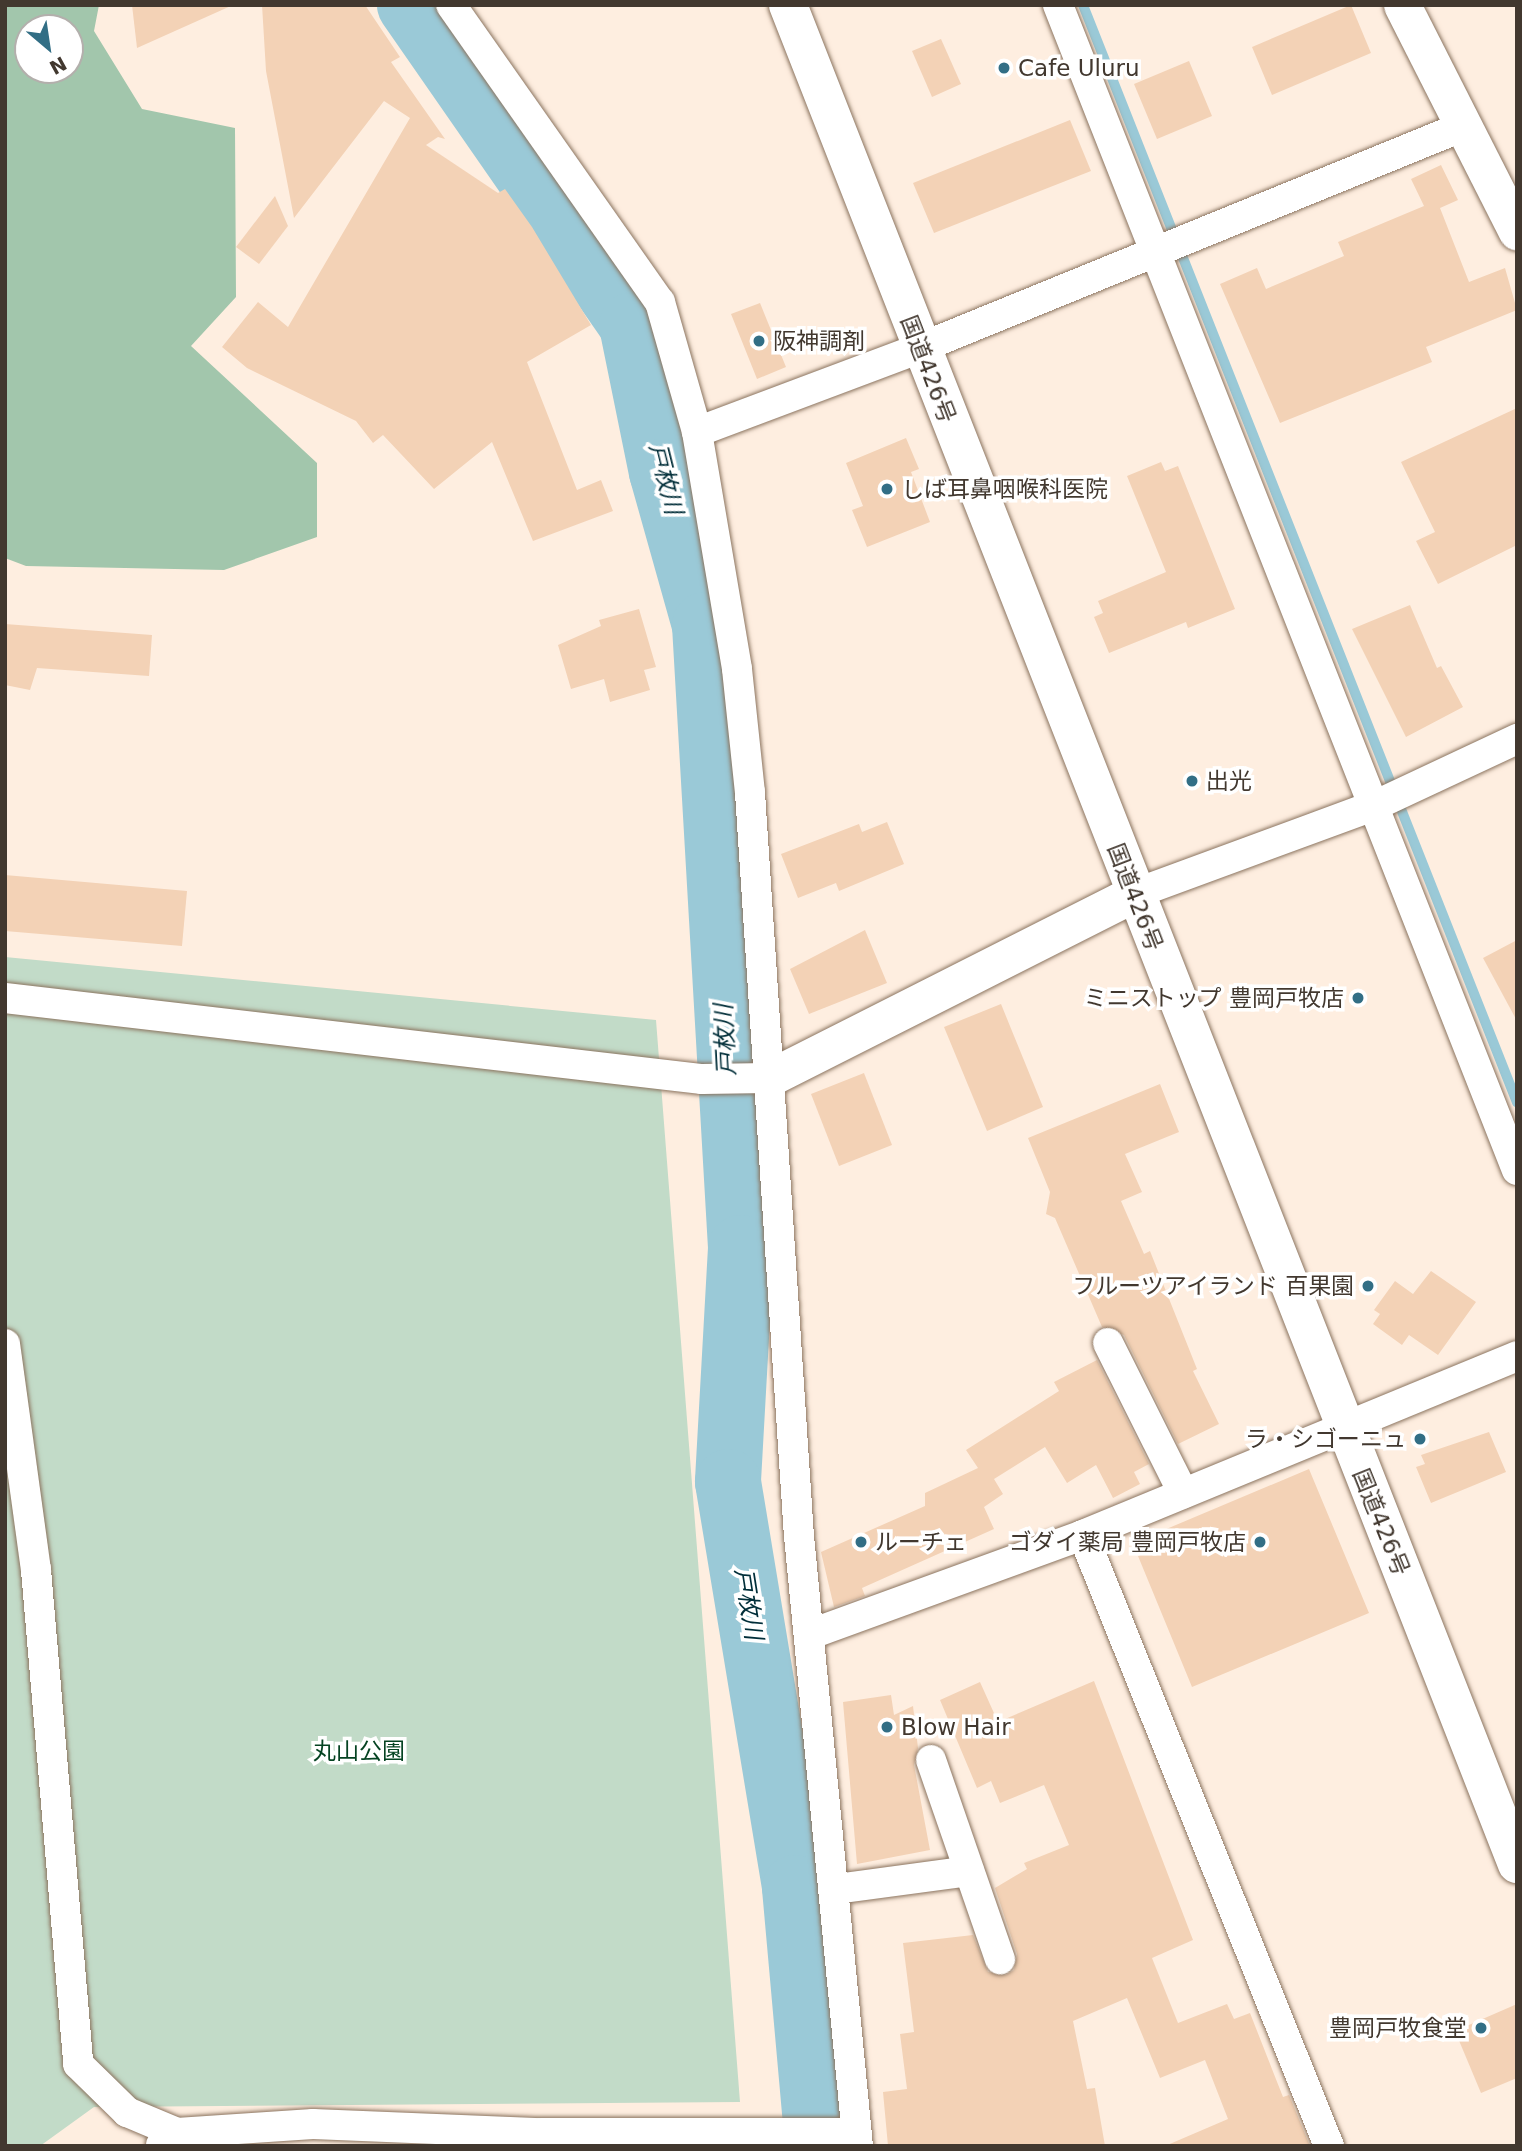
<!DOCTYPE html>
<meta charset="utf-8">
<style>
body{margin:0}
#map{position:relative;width:1522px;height:2151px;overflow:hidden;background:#feeee0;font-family:"DejaVu Sans","Noto Sans JP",sans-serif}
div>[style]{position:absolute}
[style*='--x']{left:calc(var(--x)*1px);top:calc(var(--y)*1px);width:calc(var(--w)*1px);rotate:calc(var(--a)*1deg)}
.green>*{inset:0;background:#c2dbc8}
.forest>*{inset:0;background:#a2c6ac}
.stream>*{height:10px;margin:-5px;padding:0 5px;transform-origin:5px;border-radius:5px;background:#9ac9d7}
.river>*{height:66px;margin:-33px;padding:0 33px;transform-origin:33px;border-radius:33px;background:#9ac9d7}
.building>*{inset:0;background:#f3d2b6}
.roads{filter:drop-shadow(0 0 2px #8b745f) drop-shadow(0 0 2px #8b745f)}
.minor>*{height:30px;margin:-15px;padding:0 15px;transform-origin:15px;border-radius:15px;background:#fff}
.tertiary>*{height:37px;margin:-18.5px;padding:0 18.5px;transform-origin:18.5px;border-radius:18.5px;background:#fff}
.trunk>*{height:38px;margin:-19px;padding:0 19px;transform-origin:19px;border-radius:19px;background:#fff}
.dots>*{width:19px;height:19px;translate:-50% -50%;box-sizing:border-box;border:4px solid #fff;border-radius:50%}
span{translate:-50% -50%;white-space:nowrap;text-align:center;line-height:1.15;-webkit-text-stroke:7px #fff;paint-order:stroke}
.poi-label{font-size:23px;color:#42382f}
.left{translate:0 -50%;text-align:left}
.right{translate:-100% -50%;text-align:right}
.street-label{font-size:23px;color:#42382f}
.park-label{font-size:23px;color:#054322}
.water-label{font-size:24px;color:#012e39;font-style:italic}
.frame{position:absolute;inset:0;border:7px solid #42382f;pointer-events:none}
.north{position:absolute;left:14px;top:14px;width:70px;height:70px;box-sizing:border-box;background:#fff;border:2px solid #b3afac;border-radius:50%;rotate:151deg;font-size:19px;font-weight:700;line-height:28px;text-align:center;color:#42382f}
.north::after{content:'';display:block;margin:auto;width:24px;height:32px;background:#326e85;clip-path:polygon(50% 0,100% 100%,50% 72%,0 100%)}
</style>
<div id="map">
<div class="green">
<i style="clip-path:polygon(5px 957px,656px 1020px,740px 2102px,94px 2107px,40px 2146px,5px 2146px)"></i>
</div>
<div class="forest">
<i style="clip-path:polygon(evenodd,5px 5px,99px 5px,94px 31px,142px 109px,235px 128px,236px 297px,191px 346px,317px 463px,317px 537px,224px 570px,26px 566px,5px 558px,5px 5px,28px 28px,70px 28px,70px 70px,28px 70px,28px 28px)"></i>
</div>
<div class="stream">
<i style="--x:1083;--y:5;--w:1180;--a:68.42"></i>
</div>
<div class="river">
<i style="--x:410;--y:5;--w:389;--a:55.2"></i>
<i style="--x:632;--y:325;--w:150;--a:78.5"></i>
<i style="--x:662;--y:472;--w:159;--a:74.3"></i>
<i style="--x:705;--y:625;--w:624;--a:86.69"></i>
<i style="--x:741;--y:1248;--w:234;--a:93.2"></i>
<i style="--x:728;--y:1482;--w:411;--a:80.6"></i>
<i style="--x:795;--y:1888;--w:259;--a:84.9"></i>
</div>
<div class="building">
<i style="clip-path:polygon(132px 5px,233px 5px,137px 48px)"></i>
<i style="clip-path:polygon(262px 5px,365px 5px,400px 57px,391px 62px,445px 139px,438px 137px,426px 145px,498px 193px,505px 189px,532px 227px,591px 325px,527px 362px,577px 490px,601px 480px,613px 511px,533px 541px,492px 442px,434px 489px,383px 435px,373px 443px,356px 421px,247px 368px,222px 347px,258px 302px,288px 327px,410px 118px,384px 101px,294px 218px,266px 71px)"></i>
<i style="clip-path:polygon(1351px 5px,1371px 53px,1272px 95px,1252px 47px)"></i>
<i style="clip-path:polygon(941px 39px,961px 84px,932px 97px,912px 51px)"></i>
<i style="clip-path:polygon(1189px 61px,1212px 116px,1157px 139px,1134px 84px)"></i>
<i style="clip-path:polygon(1070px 120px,1091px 171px,934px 233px,913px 183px)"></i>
<i style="clip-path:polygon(1441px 165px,1458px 200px,1440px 208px,1469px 282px,1505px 268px,1517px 310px,1426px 347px,1432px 362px,1280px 423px,1220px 284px,1257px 268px,1266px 289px,1344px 256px,1338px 242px,1424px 206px,1411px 179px)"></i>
<i style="clip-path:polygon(275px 196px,288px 226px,259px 264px,236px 247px)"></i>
<i style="clip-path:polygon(760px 303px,786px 367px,757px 379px,731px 314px)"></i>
<i style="clip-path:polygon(1517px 408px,1517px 545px,1438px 584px,1416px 541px,1435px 532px,1401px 462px)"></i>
<i style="clip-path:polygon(906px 438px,919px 469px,911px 472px,930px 522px,867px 547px,852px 510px,863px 506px,846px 463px)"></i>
<i style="clip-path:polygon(1161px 462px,1165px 471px,1178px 466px,1235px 609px,1188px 628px,1186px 622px,1109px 653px,1094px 617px,1103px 613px,1098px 601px,1166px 572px,1127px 476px)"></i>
<i style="clip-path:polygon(1410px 605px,1437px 668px,1441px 666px,1463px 707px,1406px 737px,1352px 629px)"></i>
<i style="clip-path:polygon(639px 609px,656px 667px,644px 670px,650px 690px,610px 702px,604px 679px,571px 689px,558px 645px,601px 626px,599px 620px)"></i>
<i style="clip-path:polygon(5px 624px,152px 635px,149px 676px,37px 668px,30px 690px,5px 685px)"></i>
<i style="clip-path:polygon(887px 822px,904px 864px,839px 891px,836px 883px,798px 898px,781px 854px,859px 824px,862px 832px)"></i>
<i style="clip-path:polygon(5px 875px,187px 891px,182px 946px,5px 931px)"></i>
<i style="clip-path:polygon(865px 930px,887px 983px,809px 1014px,790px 969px)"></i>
<i style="clip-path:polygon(1517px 940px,1517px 1021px,1483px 958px)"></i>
<i style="clip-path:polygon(1001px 1004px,1043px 1107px,987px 1131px,944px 1027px)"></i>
<i style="clip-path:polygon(864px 1073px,892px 1145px,839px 1166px,811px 1094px)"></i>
<i style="clip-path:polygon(1160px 1084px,1179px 1132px,1125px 1154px,1142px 1192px,1121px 1201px,1144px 1254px,1150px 1251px,1197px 1369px,1193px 1371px,1219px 1424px,1178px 1444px,1124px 1335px,1102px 1327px,1055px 1218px,1046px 1214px,1050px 1192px,1028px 1138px)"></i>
<i style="clip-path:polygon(1431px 1271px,1476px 1302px,1438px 1355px,1409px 1335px,1402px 1345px,1373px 1324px,1380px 1314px,1374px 1310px,1395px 1281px,1413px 1294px)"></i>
<i style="clip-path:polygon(1097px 1360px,1149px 1464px,1134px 1472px,1140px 1484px,1113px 1498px,1096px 1465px,1067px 1483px,1045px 1447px,994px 1479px,1003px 1494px,984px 1507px,994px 1529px,862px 1588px,865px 1596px,834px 1607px,821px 1552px,925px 1506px,925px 1493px,978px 1468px,966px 1450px,1059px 1391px,1054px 1382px)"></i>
<i style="clip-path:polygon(1489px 1432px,1506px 1472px,1431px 1503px,1416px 1467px,1425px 1464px,1421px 1455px)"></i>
<i style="clip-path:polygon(1309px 1469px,1369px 1613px,1192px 1687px,1138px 1556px,1151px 1551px,1145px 1538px)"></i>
<i style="clip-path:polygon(1094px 1681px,1193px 1940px,1152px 1958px,1178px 2023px,1227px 2004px,1234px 2019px,1250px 2013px,1283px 2097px,1289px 2095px,1310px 2146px,1165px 2146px,1228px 2119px,1205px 2060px,1160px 2078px,1127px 1998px,1073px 2021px,1087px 2089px,1095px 2088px,1105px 2146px,888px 2146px,883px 2092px,907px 2089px,900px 2034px,914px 2032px,903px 1943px,973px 1935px,988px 1972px,1006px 1975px,1014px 1970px,1017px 1954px,995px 1888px,1027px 1869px,1024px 1863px,1069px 1845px,1044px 1785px,1000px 1803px,991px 1781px,977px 1788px,940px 1700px,980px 1682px,998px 1722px)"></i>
<i style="clip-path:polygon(891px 1695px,894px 1715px,913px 1706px,918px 1748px,914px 1765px,930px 1850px,857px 1864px,843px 1702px)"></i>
<i style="clip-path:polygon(1517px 2004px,1517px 2078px,1481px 2093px,1455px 2031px)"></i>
</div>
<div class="roads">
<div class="minor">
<i style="--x:451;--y:5;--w:363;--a:54.9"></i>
<i style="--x:660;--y:302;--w:135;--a:74.1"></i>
<i style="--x:697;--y:432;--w:240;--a:80.4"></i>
<i style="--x:737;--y:669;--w:125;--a:84"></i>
<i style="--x:750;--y:793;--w:745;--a:86.23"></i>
<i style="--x:799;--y:1536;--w:613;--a:84.48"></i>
<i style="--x:1058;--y:5;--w:1252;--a:68.5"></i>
<i style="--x:697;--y:432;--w:238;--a:-20.6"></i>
<i style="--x:920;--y:348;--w:588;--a:-22.2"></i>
<i style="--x:1134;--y:894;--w:258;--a:-20.2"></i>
<i style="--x:1376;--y:805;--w:156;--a:-25.1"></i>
<i style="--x:5;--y:998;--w:702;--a:6.63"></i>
<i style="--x:702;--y:1079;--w:67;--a:-0.9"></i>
<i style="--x:1108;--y:1343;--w:168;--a:63.4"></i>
<i style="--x:5;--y:1344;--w:228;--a:82.2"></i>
<i style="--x:36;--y:1570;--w:496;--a:85.1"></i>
<i style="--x:78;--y:2064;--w:69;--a:44.4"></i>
<i style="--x:127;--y:2112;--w:54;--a:22.8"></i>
<i style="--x:1083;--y:1535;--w:659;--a:68.07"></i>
<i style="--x:811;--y:1634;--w:289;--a:-20"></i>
<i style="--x:1083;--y:1535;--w:469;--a:-22.4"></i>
<i style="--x:931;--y:1760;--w:211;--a:70.9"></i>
<i style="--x:836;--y:1889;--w:134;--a:-7.7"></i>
<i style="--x:161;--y:2145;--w:20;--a:-37"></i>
<i style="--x:177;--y:2133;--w:136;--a:-3.8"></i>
<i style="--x:313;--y:2124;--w:228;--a:2.3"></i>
<i style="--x:541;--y:2133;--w:315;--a:0"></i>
</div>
<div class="tertiary">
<i style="--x:1402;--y:5;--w:254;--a:63.1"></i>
<i style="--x:769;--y:1078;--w:409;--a:-26.8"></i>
</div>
<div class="trunk">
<i style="--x:788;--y:5;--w:1997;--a:68.59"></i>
</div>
</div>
<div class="dots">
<i style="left:1004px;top:68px;background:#326e85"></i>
<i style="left:759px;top:341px;background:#326e85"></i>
<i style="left:887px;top:489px;background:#326e85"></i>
<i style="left:1192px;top:781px;background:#326e85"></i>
<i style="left:1358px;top:998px;background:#326e85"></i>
<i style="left:1368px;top:1286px;background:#326e85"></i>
<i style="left:1420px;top:1439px;background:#326e85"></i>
<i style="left:861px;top:1542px;background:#326e85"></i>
<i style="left:1260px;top:1542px;background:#326e85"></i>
<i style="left:887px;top:1727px;background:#326e85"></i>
<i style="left:1481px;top:2028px;background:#326e85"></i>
</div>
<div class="poi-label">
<span class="left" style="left:1018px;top:68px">Cafe Uluru</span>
<span class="left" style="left:773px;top:341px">阪神調剤</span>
<span class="left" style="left:901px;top:489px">しば耳鼻咽喉科医院</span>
<span class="left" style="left:1206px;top:781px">出光</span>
<span class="right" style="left:1344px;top:998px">ミニストップ 豊岡戸牧店</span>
<span class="right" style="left:1354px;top:1286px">フルーツアイランド 百果園</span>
<span class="right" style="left:1406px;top:1439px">ラ・シゴーニュ</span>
<span class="left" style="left:875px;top:1542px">ルーチェ</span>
<span class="right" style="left:1246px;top:1542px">ゴダイ薬局 豊岡戸牧店</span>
<span class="left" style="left:901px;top:1727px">Blow Hair</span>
<span class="right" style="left:1467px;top:2028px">豊岡戸牧食堂</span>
</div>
<div class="street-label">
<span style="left:928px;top:369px;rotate:69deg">国道426号</span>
<span style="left:1135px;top:897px;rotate:69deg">国道426号</span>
<span style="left:1381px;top:1522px;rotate:68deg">国道426号</span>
</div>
<div class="park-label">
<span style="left:359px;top:1751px">丸山公園</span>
</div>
<div class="water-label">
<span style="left:665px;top:479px;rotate:76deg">戸枚川</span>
<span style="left:726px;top:1040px;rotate:-93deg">戸枚川</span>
<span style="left:748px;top:1604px;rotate:81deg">戸枚川</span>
</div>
<div class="frame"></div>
<div class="north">N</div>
</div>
